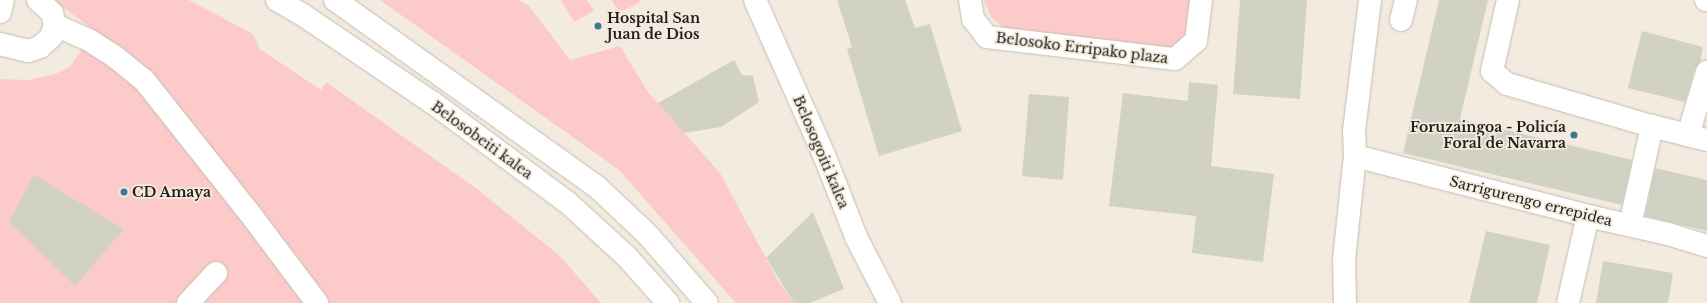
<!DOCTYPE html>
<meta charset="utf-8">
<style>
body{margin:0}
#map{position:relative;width:1707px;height:303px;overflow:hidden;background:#f3ebdf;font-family:"Libre Baskerville",serif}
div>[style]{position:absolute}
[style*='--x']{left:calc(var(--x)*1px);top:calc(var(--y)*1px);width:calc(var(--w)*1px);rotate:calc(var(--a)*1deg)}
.green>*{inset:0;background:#fccbc9}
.building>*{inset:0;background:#d1d2c4}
.roads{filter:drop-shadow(0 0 1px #c5bdb1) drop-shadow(0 0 1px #c5bdb1)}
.minor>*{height:22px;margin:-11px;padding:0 11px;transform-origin:11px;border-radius:11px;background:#fff}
.major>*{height:22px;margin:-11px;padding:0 11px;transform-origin:11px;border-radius:11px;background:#fff}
.dots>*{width:11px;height:11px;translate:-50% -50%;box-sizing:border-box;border:2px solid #f3ebdf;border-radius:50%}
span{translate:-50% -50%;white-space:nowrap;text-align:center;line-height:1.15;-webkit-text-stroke:3.5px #f3ebdf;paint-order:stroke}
.poi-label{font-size:14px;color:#221f1b;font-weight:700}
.left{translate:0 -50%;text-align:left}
.right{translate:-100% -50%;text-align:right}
.street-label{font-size:14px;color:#221f1b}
</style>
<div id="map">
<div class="green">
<i style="clip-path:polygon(53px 0,189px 0,253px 34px,260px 49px,321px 90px,326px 82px,477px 189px,560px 256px,601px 303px,0 303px,0 79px,28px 80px,55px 74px,70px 67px,94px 30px)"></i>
<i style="clip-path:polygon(380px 0,519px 0,529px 6px,570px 60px,620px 46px,648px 92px,720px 173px,777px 279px,794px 303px,736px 303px,619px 170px)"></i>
<i style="clip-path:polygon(561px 0,587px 0,594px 11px,574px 22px)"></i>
<i style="clip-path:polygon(612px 0,639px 0,640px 2px,619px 13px)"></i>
<i style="clip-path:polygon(984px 0,1193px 0,1188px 39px,1177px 47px,1166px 48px,1010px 29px,1003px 27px,991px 17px)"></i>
</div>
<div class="building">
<i style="clip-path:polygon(837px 0,905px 0,915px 28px,930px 24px,962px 131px,879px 156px,847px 49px,852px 47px)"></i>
<i style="clip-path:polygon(1240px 0,1307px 0,1300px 99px,1233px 94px)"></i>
<i style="clip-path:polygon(1439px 0,1488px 0,1460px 119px,1632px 160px,1622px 205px,1403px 153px)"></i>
<i style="clip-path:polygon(1642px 31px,1703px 47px,1700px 62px,1695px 68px,1685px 102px,1628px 88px)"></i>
<i style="clip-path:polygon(734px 60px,742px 75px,753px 76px,759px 102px,721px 127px,684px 133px,658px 103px)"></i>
<i style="clip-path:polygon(1189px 82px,1218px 85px,1211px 166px,1274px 174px,1263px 262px,1192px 253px,1196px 216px,1109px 206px,1123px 93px,1188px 101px)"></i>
<i style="clip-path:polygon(1029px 94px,1069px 97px,1063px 180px,1022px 176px)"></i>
<i style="clip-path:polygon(1655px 168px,1707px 180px,1707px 231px,1645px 216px)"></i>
<i style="clip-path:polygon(34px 175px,124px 229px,75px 286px,9px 222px)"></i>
<i style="clip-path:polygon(813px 212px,844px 289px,810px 303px,794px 303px,766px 258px)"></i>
<i style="clip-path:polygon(1486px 231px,1550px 245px,1537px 303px,1469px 303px)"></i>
<i style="clip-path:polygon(1603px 261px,1673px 273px,1668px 303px,1596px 303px)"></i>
</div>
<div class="roads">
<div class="minor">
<i style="--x:755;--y:0;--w:170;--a:66"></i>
<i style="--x:824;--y:155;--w:90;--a:68.6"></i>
<i style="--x:857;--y:239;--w:72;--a:62.7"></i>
<i style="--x:970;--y:0;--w:19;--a:81"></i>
<i style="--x:973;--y:19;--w:23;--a:52"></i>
<i style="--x:987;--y:37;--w:189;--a:6.7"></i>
<i style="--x:1175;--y:59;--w:28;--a:-41"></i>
<i style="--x:1196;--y:41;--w:41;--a:-83"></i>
<i style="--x:1508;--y:0;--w:73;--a:102.7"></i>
<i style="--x:1492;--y:71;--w:20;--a:41"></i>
<i style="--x:1507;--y:84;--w:151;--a:16.2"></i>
<i style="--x:1652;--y:126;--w:101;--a:102.5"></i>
<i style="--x:1706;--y:0;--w:1;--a:0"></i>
<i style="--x:0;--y:12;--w:12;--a:-76"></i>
<i style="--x:1401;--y:20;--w:21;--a:-76"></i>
<i style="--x:55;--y:25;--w:37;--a:24"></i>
<i style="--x:89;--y:40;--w:30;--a:33"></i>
<i style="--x:114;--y:56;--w:38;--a:39"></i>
<i style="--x:144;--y:80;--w:167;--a:51.6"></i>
<i style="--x:248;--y:211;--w:115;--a:53.1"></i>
<i style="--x:0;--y:44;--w:29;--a:14"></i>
<i style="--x:28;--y:51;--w:13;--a:-18"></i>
<i style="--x:40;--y:47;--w:15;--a:-42"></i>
<i style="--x:51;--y:37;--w:13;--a:-72"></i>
<i style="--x:55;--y:25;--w:12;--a:-104"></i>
<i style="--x:52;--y:13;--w:19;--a:-137"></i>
<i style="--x:1652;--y:126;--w:57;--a:14.3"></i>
<i style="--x:1688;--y:135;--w:66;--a:-73.2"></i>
<i style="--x:1355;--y:156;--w:241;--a:14.4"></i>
<i style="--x:1588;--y:216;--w:82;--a:12.7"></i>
<i style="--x:1668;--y:234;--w:41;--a:17.1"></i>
<i style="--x:188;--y:303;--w:41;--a:-47"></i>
<i style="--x:1345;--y:303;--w:43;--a:-91.3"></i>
<i style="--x:1344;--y:260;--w:105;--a:-84"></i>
<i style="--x:1355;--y:156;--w:25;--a:-92"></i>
<i style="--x:1354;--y:131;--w:132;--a:-83"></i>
<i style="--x:1568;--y:303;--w:89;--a:-77.1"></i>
</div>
<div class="major">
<i style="--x:277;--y:0;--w:30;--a:30"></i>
<i style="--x:303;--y:15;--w:157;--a:34.1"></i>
<i style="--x:433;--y:103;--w:167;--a:36.5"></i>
<i style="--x:567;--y:202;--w:81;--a:42.5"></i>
<i style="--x:627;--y:257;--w:62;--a:48.3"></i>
<i style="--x:335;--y:0;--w:320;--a:35.5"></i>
<i style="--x:596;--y:186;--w:70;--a:43.3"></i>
<i style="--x:647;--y:234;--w:91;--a:49"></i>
</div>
</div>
<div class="dots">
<i style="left:598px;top:26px;background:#3c7a90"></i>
<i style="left:1574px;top:135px;background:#3c7a90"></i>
<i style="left:124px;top:192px;background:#3c7a90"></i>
</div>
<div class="poi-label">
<span class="left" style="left:607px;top:26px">Hospital San<br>Juan de Dios</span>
<span class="right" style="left:1566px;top:135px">Foruzaingoa - Policía<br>Foral de Navarra</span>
<span class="left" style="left:132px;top:192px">CD Amaya</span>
</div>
<div class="street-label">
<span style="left:1082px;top:48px;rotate:7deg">Belosoko Erripako plaza</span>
<span style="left:482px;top:140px;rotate:36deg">Belosobeiti kalea</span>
<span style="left:821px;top:152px;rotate:67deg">Belosogoiti kalea</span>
<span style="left:1531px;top:201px;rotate:14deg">Sarrigurengo errepidea</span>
</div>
</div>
